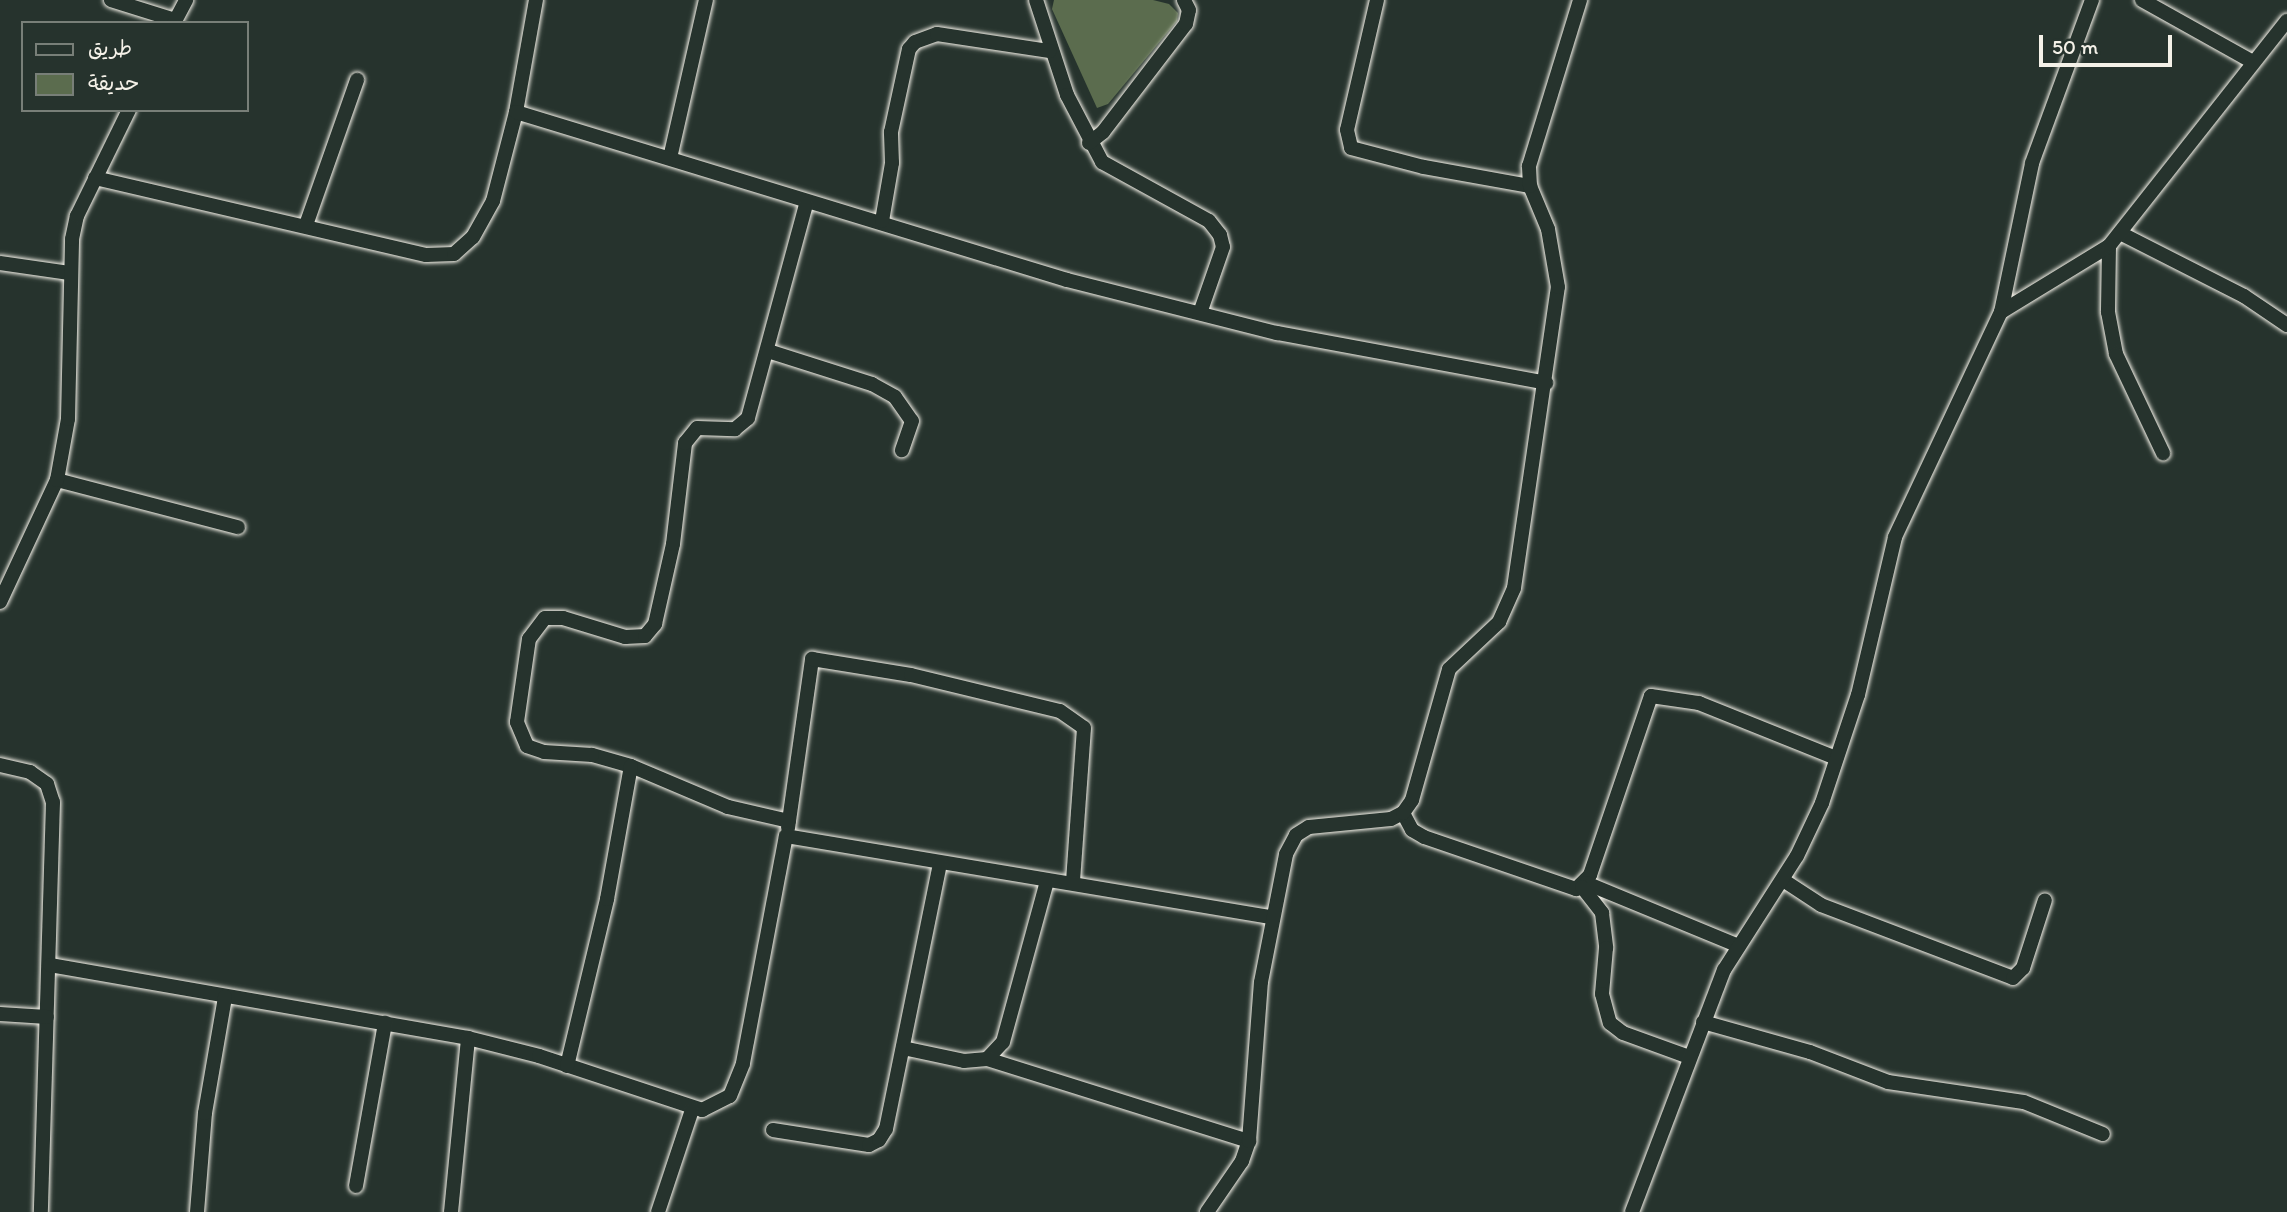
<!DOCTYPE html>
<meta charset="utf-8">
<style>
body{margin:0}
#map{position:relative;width:2287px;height:1212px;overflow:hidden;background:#26332d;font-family:Itim,"Playpen Sans Arabic",sans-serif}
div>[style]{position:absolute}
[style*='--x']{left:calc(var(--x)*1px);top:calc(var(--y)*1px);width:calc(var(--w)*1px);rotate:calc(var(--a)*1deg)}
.green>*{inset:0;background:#5b6c4e}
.roads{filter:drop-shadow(0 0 2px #f4f1e8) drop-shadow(0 0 2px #f4f1e8)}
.minor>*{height:14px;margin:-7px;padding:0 7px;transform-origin:7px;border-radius:7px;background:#26332d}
span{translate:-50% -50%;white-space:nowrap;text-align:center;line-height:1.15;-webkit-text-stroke:5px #26332d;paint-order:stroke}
.legend{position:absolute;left:21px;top:21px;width:228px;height:91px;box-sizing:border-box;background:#26332d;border:2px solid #787f78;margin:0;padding:9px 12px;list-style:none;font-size:21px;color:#f4f1e8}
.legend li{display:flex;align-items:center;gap:14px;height:35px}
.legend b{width:35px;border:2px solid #787f78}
.scale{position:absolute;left:2039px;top:35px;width:133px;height:32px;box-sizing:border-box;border:4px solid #f4f1e8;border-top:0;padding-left:9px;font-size:21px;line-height:24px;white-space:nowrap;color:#f4f1e8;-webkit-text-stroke:5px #26332d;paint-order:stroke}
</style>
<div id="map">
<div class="green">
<i style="clip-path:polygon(1054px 0,1153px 0,1169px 4px,1178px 13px,1177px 21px,1108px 104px,1097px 108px,1052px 9px)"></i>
</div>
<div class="roads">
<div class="minor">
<i style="--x:111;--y:0;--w:67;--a:17.4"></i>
<i style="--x:1036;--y:0;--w:100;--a:71.9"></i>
<i style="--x:1067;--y:95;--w:76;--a:62.4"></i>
<i style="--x:1102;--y:162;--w:122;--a:28.9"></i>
<i style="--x:1209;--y:221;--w:18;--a:52"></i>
<i style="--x:1220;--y:235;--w:12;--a:76"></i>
<i style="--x:1223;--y:247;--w:70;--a:109.2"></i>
<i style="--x:1377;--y:0;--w:133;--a:103"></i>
<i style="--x:1347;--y:130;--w:18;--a:77"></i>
<i style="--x:1351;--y:148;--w:75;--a:14.6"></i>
<i style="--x:1424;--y:167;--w:108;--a:10.2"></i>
<i style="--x:2142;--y:0;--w:127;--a:29.2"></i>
<i style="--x:174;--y:23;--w:26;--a:-62"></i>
<i style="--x:516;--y:112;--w:114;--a:-79.9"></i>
<i style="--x:1089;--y:143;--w:18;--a:-38"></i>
<i style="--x:1103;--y:132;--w:136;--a:-52.5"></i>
<i style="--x:1186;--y:24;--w:14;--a:-78"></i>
<i style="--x:1189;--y:10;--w:11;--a:-117"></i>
<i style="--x:670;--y:158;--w:162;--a:-77.2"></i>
<i style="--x:95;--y:178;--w:340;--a:13.1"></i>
<i style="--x:426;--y:255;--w:28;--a:-2"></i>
<i style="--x:454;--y:254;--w:25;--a:-42"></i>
<i style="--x:473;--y:237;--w:41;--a:-60.9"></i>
<i style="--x:493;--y:201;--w:92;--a:-75.5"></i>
<i style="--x:516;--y:112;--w:576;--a:16.96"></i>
<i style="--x:1067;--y:280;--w:217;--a:14.2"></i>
<i style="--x:1277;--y:333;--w:274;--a:10.5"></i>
<i style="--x:882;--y:221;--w:59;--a:-80.2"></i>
<i style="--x:892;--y:163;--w:31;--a:-92"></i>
<i style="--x:891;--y:132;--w:85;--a:-77.8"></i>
<i style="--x:909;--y:49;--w:9;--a:-49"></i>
<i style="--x:915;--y:42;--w:23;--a:-20"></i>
<i style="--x:937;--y:34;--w:114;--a:8.6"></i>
<i style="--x:306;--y:225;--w:154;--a:-70.6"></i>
<i style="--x:2120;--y:233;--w:139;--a:26.9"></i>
<i style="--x:2244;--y:296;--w:52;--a:34"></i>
<i style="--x:2109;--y:246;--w:66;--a:90.9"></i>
<i style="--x:2108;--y:312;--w:43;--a:79.2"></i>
<i style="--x:2116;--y:354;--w:110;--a:64.6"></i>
<i style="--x:0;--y:263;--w:70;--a:8.2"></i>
<i style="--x:2001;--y:312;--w:127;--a:-31.4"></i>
<i style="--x:2109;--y:246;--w:287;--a:-51.7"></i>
<i style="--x:768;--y:351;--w:109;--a:17.6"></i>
<i style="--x:872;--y:384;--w:26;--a:29"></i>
<i style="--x:895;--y:397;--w:29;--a:55"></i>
<i style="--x:912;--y:421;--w:31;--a:109"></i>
<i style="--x:57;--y:480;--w:187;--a:14.6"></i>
<i style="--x:0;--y:602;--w:135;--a:-65"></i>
<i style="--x:57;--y:480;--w:62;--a:-79.8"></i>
<i style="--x:68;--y:419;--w:180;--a:-88.7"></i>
<i style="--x:72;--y:239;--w:24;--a:-78"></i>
<i style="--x:77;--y:216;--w:118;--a:-63.9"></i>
<i style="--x:0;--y:765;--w:31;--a:13"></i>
<i style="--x:30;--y:772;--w:21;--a:35"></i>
<i style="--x:47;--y:784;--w:19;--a:72"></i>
<i style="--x:53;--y:802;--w:410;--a:91.7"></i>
<i style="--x:1403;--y:813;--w:19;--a:62"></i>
<i style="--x:1412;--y:830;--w:14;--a:30"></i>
<i style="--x:1424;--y:837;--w:161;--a:18.9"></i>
<i style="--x:1576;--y:889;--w:20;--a:-45"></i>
<i style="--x:1590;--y:875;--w:189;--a:-71.2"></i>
<i style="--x:1651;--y:696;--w:49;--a:8.3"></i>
<i style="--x:1699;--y:703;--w:148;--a:21.9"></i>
<i style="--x:789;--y:821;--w:63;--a:-167.1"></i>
<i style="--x:728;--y:807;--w:105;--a:-157.1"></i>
<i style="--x:631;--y:766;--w:41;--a:-164.2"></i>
<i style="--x:592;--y:755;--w:48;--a:-176.4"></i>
<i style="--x:544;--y:752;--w:18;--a:-161"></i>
<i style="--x:527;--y:746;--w:26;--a:-113"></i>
<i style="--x:517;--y:722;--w:84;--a:-81.8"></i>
<i style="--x:529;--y:639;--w:26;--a:-53"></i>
<i style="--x:545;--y:618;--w:18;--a:0"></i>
<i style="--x:563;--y:618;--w:65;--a:17"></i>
<i style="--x:625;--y:637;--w:20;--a:-3"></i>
<i style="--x:645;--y:636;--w:16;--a:-50"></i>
<i style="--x:655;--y:624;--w:82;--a:-77.3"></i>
<i style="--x:673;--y:544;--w:102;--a:-83.2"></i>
<i style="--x:685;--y:443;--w:19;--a:-51"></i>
<i style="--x:697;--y:428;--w:38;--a:2"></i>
<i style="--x:735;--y:429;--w:17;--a:-40"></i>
<i style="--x:748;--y:418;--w:222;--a:-74.8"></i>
<i style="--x:788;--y:828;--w:171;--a:-81.9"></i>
<i style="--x:812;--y:659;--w:100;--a:9.2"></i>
<i style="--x:911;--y:675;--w:153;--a:13.6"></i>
<i style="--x:1060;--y:711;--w:29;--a:35"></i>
<i style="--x:1084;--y:728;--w:155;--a:94.1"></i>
<i style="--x:1783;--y:880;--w:45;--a:33.3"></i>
<i style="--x:1821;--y:905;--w:205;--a:20.8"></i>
<i style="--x:2013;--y:978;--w:14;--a:-45"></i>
<i style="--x:2023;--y:968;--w:71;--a:-72.1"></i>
<i style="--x:1586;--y:883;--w:165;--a:22.4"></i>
<i style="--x:1582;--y:887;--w:33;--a:52"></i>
<i style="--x:1602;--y:913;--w:35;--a:83"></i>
<i style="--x:1606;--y:948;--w:46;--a:95"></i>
<i style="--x:1602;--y:994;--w:30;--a:75"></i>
<i style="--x:1610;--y:1023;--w:16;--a:38"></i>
<i style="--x:1623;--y:1033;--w:70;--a:20"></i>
<i style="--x:50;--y:965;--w:424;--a:9.9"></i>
<i style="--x:468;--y:1038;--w:73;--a:14.2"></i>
<i style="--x:539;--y:1056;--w:172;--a:18.3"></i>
<i style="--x:702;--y:1110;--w:31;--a:-27"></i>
<i style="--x:730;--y:1096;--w:35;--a:-68"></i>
<i style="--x:743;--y:1063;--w:231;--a:-79.3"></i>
<i style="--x:786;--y:836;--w:492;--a:9.5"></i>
<i style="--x:0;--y:1014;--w:47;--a:3.7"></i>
<i style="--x:1703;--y:1022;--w:111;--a:15.7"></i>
<i style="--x:1810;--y:1052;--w:84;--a:21"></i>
<i style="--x:1888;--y:1082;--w:137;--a:8.4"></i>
<i style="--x:2024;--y:1102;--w:85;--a:22.1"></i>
<i style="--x:903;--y:1048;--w:62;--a:12"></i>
<i style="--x:964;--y:1061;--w:23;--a:-5"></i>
<i style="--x:987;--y:1059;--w:23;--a:-47"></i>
<i style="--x:1003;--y:1042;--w:167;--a:-74.7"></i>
<i style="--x:987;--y:1059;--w:275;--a:17.4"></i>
<i style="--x:567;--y:1066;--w:172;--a:-76.5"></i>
<i style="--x:607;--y:899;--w:135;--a:-79.8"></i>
<i style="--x:773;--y:1130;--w:97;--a:8.9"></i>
<i style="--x:869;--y:1145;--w:11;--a:-27"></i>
<i style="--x:879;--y:1140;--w:13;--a:-58"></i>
<i style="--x:886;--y:1129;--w:271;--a:-78.5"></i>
<i style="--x:356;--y:1186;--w:166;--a:-79.9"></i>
<i style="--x:197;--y:1212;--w:99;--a:-85.4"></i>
<i style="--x:205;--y:1113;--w:118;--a:-80.2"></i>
<i style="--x:451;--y:1212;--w:175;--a:-84.4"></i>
<i style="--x:658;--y:1212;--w:108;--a:-71.6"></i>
<i style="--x:1207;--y:1212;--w:62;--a:-55.5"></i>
<i style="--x:1242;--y:1161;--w:21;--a:-71"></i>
<i style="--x:1249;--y:1141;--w:159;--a:-85.7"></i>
<i style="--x:1261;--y:982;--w:130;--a:-78.9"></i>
<i style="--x:1286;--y:854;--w:21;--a:-62"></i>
<i style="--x:1296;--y:835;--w:15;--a:-32"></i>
<i style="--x:1309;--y:827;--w:82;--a:-5.6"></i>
<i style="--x:1391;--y:819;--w:13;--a:-27"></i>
<i style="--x:1403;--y:813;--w:16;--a:-55"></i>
<i style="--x:1412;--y:800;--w:136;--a:-74.2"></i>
<i style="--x:1449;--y:669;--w:69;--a:-43.2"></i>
<i style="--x:1499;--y:622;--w:37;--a:-66"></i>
<i style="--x:1514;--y:588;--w:304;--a:-81.7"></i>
<i style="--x:1558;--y:287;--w:59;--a:-99.8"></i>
<i style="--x:1548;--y:229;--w:47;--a:-112.7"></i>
<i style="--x:1530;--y:186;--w:20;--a:-93"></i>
<i style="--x:1529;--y:166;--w:174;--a:-72.9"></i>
<i style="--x:1632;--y:1212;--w:259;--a:-69.2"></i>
<i style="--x:1724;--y:970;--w:135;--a:-57.4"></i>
<i style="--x:1797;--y:856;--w:59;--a:-64.7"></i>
<i style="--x:1822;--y:803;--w:114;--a:-71.6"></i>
<i style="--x:1858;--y:695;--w:162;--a:-76.8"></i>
<i style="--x:1895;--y:537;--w:249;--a:-64.8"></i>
<i style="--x:2001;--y:312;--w:152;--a:-78.2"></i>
<i style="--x:2032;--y:163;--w:174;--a:-69.8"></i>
</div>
</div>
<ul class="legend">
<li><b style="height:9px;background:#26332d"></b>طريق</li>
<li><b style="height:19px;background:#5b6c4e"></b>حديقة</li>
</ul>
<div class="scale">50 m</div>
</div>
